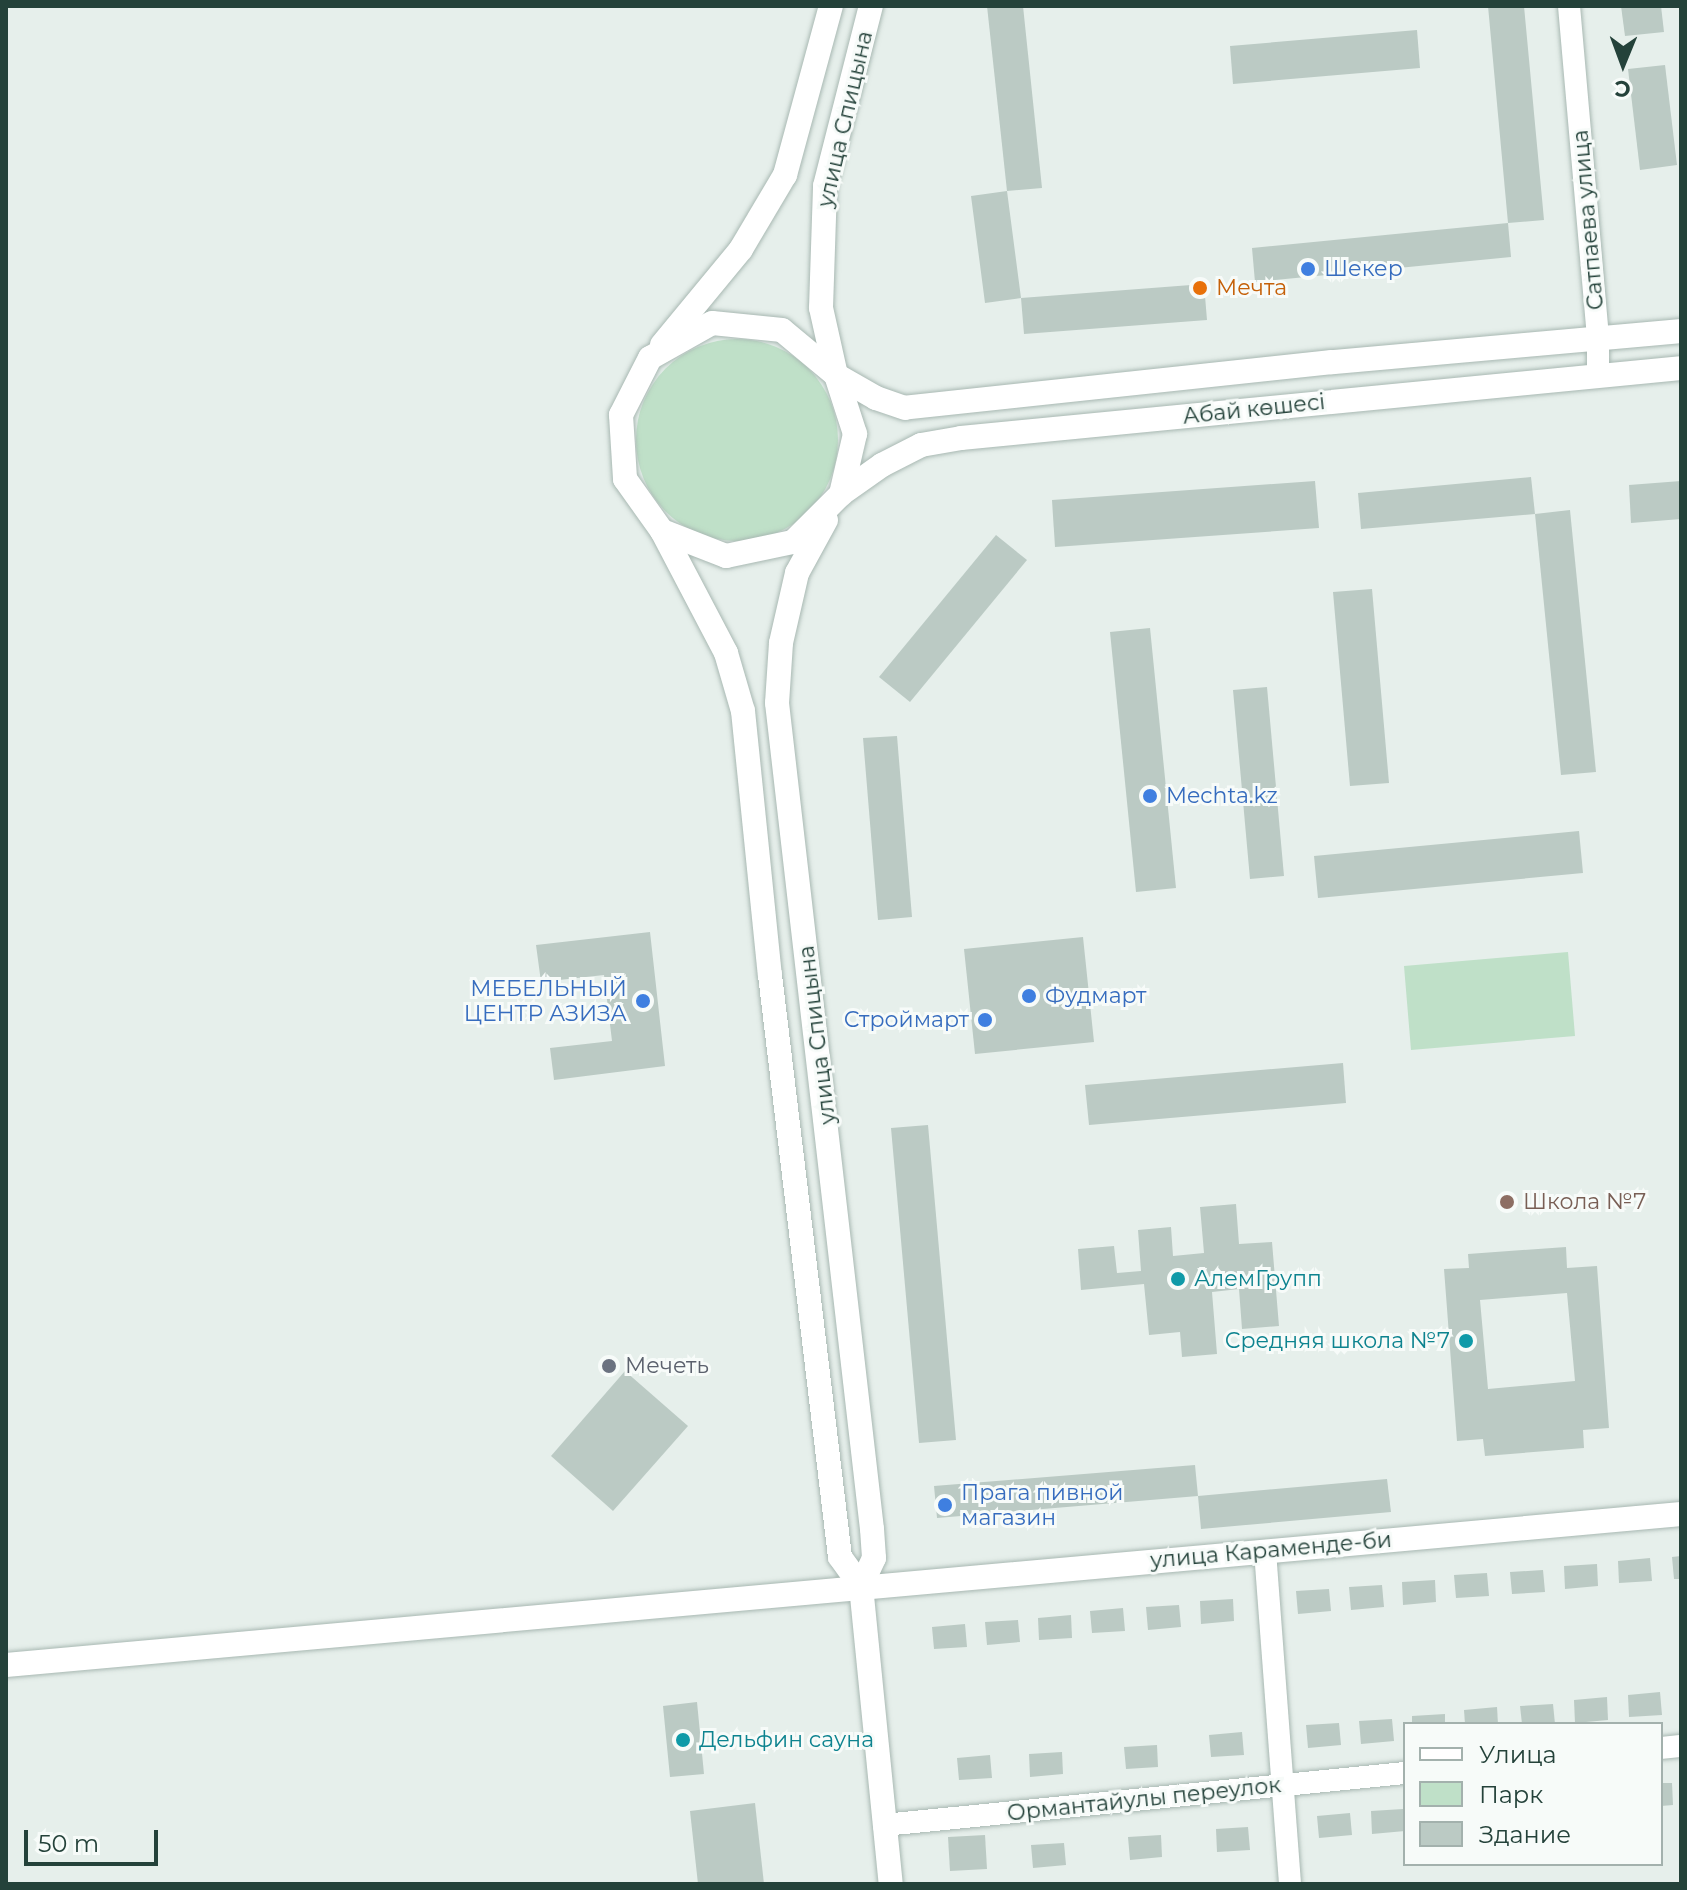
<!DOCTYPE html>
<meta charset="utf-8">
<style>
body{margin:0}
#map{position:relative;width:1687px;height:1890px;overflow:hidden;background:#e6efeb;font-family:Montserrat,sans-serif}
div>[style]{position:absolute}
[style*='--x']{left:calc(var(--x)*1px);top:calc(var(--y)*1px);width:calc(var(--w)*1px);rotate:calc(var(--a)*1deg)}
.green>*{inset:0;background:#bfe0c8}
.round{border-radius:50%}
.building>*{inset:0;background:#bbcac4}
.roads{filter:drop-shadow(0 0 2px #a8b8b2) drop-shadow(0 0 2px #a8b8b2)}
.minor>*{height:22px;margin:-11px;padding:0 11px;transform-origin:11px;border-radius:11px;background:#fff}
.tertiary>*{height:24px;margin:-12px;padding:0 12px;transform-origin:12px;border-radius:12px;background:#fff}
.secondary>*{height:24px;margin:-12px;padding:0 12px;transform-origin:12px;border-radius:12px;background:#fff}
.dots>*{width:22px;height:22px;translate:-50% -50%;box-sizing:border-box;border:4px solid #f7fbf9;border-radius:50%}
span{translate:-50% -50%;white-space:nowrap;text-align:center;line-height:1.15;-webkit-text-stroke:6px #f7fbf9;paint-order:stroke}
.street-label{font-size:22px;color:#24423a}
.shop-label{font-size:22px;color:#366cbe}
.left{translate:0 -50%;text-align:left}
.right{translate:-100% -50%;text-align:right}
.food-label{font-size:22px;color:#c56008}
.education-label{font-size:22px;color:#785e54}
.culture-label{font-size:22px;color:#0d838f}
.worship-label{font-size:22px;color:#5b616d}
.frame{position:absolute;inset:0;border:8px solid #24423a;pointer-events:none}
.legend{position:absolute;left:1403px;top:1722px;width:260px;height:144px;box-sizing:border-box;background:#f7fbf9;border:2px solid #a3b1ad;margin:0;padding:10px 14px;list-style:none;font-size:24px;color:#24423a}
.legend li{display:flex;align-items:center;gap:16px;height:40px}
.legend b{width:40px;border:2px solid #a3b1ad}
.north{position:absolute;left:1583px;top:24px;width:80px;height:80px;-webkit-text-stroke:6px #f7fbf9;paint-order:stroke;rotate:181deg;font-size:22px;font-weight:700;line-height:32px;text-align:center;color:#24423a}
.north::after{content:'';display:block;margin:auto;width:28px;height:36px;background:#24423a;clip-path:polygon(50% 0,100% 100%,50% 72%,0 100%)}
.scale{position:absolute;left:24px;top:1830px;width:134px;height:36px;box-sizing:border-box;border:4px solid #24423a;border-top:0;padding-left:10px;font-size:24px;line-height:28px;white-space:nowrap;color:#24423a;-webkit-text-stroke:6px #f7fbf9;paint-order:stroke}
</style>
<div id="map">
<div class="green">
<i class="round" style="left:636px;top:339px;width:202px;height:202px"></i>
<i style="clip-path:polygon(1568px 952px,1575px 1036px,1411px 1050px,1404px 966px)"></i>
</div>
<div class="building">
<i style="clip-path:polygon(987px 6px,1023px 6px,1042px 188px,1007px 191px)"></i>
<i style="clip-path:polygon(1488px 6px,1524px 6px,1544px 220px,1508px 223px)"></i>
<i style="clip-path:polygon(1621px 6px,1661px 6px,1664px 32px,1625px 36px)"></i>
<i style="clip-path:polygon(1417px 30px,1420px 68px,1233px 84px,1230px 46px)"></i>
<i style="clip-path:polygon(1665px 65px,1677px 165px,1640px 170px,1628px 69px)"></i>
<i style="clip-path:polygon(1007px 191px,1021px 298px,1204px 284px,1207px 320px,1024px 334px,1021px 298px,985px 303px,971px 196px)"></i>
<i style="clip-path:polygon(1508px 223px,1511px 257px,1255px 282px,1252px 248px)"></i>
<i style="clip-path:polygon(1531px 477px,1535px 514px,1361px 529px,1358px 493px)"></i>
<i style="clip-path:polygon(1315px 481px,1319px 528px,1055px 547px,1052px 500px)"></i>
<i style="clip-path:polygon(1681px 481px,1681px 519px,1631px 523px,1629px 485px)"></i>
<i style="clip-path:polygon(1570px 510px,1596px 772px,1561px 775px,1535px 514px)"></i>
<i style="clip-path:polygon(996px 535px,1027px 560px,910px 702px,879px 677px)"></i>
<i style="clip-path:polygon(1372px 589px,1389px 783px,1350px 786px,1333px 592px)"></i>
<i style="clip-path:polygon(1150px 628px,1176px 888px,1136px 892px,1110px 632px)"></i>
<i style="clip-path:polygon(1267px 687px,1284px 876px,1250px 879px,1233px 690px)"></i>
<i style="clip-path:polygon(897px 736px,912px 917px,878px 920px,863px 738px)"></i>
<i style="clip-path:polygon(1579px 831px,1583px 873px,1318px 898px,1314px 856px)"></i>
<i style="clip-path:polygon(650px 932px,665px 1066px,554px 1080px,550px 1048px,612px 1041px,604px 975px,541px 982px,536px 945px)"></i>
<i style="clip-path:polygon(1083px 937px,1094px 1042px,975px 1054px,964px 949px)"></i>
<i style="clip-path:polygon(1343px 1063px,1346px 1103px,1089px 1125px,1085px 1085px)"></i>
<i style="clip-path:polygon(928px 1125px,956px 1440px,919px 1443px,891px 1128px)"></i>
<i style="clip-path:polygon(1236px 1204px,1239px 1244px,1272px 1242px,1279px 1326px,1242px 1329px,1239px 1289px,1212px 1292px,1217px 1354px,1182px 1357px,1180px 1332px,1149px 1335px,1144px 1284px,1081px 1290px,1078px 1249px,1114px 1246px,1117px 1273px,1141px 1271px,1138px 1230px,1171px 1227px,1173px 1256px,1204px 1253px,1200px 1207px)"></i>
<i style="clip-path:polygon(evenodd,1566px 1247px,1567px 1268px,1597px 1266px,1609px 1428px,1583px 1430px,1584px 1448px,1485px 1456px,1483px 1439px,1457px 1441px,1444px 1269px,1469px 1268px,1468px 1254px,1566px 1247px,1567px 1293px,1575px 1381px,1488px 1389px,1480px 1300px,1567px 1293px)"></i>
<i style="clip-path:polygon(625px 1371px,688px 1426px,613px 1511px,551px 1456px)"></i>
<i style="clip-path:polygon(1195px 1465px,1198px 1496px,937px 1518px,934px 1486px)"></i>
<i style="clip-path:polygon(1387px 1479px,1391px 1512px,1201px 1529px,1198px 1496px)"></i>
<i style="clip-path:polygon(1681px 1556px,1681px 1579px,1674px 1579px,1672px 1557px)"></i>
<i style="clip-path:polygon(1650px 1558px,1652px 1581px,1619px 1583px,1618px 1561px)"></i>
<i style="clip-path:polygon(1597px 1564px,1598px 1586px,1565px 1589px,1564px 1566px)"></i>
<i style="clip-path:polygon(1543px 1570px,1545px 1592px,1512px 1594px,1510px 1572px)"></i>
<i style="clip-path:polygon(1487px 1573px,1489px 1596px,1456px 1598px,1454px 1575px)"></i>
<i style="clip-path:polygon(1435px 1580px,1436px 1602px,1403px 1605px,1402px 1582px)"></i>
<i style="clip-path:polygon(1382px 1585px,1384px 1607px,1351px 1610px,1349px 1587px)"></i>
<i style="clip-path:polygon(1329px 1589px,1331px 1611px,1298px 1614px,1296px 1591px)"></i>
<i style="clip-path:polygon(1233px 1599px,1234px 1621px,1201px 1624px,1200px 1601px)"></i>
<i style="clip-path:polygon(1179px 1605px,1181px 1627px,1148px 1630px,1146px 1607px)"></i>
<i style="clip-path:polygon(1123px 1608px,1125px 1631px,1092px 1633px,1090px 1611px)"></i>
<i style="clip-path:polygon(1071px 1615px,1072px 1638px,1039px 1640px,1038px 1618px)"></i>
<i style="clip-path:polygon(1018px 1620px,1020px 1642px,987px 1645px,985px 1622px)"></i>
<i style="clip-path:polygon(965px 1624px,967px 1647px,934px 1649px,932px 1627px)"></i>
<i style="clip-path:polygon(1660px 1692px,1662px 1715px,1629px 1717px,1628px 1695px)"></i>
<i style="clip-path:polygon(1607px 1697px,1608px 1720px,1575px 1723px,1574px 1700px)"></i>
<i style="clip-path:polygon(697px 1702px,704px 1774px,670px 1777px,663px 1706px)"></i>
<i style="clip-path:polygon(1553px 1704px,1555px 1724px,1522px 1724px,1520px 1706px)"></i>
<i style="clip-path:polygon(1497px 1707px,1498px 1724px,1465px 1724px,1464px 1710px)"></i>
<i style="clip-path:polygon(1445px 1714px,1445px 1724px,1412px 1724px,1412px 1716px)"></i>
<i style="clip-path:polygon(1392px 1719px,1394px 1741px,1361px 1744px,1359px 1721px)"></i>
<i style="clip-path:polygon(1339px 1723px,1341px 1745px,1308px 1748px,1306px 1725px)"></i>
<i style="clip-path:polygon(1242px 1732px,1244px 1755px,1211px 1757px,1209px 1735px)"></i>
<i style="clip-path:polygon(1157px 1745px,1158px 1767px,1126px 1769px,1124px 1747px)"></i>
<i style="clip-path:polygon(1062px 1752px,1063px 1774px,1030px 1777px,1029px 1754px)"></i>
<i style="clip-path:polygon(990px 1755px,992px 1778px,959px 1780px,957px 1758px)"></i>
<i style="clip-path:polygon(1661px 1783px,1672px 1783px,1673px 1805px,1661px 1806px)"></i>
<i style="clip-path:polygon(755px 1803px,764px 1884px,698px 1884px,690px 1811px)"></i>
<i style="clip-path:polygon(1403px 1809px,1405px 1831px,1372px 1834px,1371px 1811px)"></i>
<i style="clip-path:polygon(1350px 1813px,1352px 1835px,1319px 1838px,1317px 1816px)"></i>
<i style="clip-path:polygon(1248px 1827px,1250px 1850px,1217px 1852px,1216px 1829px)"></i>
<i style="clip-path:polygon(985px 1835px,987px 1869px,950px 1871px,948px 1837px)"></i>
<i style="clip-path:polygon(1161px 1835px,1162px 1857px,1130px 1860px,1128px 1837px)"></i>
<i style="clip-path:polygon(1064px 1843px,1066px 1865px,1033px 1868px,1031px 1845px)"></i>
</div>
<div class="roads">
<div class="minor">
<i style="--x:1569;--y:6;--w:332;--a:85"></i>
<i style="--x:1598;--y:337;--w:39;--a:90"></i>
<i style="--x:1265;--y:1551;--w:334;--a:85.7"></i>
<i style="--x:1661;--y:1748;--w:20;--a:-6"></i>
<i style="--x:884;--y:1825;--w:524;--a:-5.7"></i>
</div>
<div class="tertiary">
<i style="--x:1681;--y:331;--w:350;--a:174.9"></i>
<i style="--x:1332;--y:362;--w:429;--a:173.9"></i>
<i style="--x:905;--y:408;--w:31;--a:-161"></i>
<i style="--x:876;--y:398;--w:46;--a:-150.1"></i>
<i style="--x:836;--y:375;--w:70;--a:-140.2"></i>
<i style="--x:782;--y:330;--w:70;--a:-174.3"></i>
<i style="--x:712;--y:323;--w:71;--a:150.6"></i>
<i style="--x:650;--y:358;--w:64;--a:117"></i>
<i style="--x:621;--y:415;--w:64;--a:86.4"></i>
<i style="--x:625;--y:479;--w:64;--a:54.6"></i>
<i style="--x:662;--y:531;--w:69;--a:21.3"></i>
<i style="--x:726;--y:556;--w:68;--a:-11.8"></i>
<i style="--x:793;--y:542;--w:68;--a:-45"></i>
<i style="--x:841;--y:494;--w:50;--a:-35.3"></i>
<i style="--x:882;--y:465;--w:44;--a:-27.1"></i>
<i style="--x:921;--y:445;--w:41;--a:-9.9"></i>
<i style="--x:961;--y:438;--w:723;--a:-5.55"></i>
<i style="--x:662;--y:345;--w:124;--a:-50.5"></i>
<i style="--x:741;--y:249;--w:86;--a:-59.3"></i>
<i style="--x:785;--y:175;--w:175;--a:-74.8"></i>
<i style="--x:836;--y:375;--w:69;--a:-102.6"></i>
<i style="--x:821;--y:308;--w:122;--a:-88.1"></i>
<i style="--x:825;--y:186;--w:186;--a:-75.7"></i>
<i style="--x:826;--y:520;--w:60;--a:118.7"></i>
<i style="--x:797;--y:573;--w:72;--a:102.9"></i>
<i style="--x:781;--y:643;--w:60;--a:93.8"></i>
<i style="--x:777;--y:703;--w:831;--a:83.44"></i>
<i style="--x:872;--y:1529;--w:29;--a:86"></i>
<i style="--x:874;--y:1558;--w:31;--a:115"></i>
<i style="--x:861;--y:1586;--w:300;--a:84.3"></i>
<i style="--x:662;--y:531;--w:138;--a:62.3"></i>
<i style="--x:726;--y:653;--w:60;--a:73.7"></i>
<i style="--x:743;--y:711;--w:265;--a:84.2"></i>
<i style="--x:770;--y:975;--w:586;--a:83.14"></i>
<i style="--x:840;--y:1557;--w:36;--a:54"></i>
<i style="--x:6;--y:1665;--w:1682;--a:-5.15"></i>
</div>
<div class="secondary">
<i style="--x:836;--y:375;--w:62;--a:72.1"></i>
<i style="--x:855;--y:434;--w:62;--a:103.1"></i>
</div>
</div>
<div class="dots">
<i style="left:1308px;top:269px;background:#3f7fe0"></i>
<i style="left:1200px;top:288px;background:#e8710a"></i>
<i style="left:1150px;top:796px;background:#3f7fe0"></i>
<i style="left:1029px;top:996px;background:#3f7fe0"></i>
<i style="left:643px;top:1001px;background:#3f7fe0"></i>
<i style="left:985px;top:1020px;background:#3f7fe0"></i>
<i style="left:1507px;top:1202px;background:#8d6e63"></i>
<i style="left:1178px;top:1279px;background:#0f9aa8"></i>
<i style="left:1466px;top:1341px;background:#0f9aa8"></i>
<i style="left:609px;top:1366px;background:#6b7280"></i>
<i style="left:945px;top:1505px;background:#3f7fe0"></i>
<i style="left:683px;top:1740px;background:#0f9aa8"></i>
</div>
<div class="street-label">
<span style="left:845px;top:119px;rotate:-77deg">улица Спицына</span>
<span style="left:1588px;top:220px;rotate:-95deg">Сатпаева улица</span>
<span style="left:1254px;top:409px;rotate:-6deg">Абай көшесі</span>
<span style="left:817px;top:1035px;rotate:-97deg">улица Спицына</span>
<span style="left:1271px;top:1550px;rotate:-5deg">улица Караменде-би</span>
<span style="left:1144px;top:1799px;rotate:-6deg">Ормантайулы переулок</span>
</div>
<div class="shop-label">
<span class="left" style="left:1324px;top:269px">Шекер</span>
<span class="left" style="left:1166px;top:796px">Mechta.kz</span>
<span class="right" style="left:627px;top:1001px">МЕБЕЛЬНЫЙ<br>ЦЕНТР АЗИЗА</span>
<span class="left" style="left:1045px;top:996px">Фудмарт</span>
<span class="right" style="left:969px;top:1020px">Строймарт</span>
<span class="left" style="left:961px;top:1505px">Прага пивной<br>магазин</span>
</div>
<div class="food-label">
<span class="left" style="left:1216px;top:288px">Мечта</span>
</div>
<div class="education-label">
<span class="left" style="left:1523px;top:1202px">Школа №7</span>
</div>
<div class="culture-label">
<span class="left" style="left:1194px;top:1279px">АлемГрупп</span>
<span class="right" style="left:1450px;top:1341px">Средняя школа №7</span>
<span class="left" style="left:699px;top:1740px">Дельфин сауна</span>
</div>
<div class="worship-label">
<span class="left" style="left:625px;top:1366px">Мечеть</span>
</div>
<div class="frame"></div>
<ul class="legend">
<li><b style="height:10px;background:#fff"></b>Улица</li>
<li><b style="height:22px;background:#bfe0c8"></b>Парк</li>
<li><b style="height:22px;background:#bbcac4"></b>Здание</li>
</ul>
<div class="north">С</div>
<div class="scale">50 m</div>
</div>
